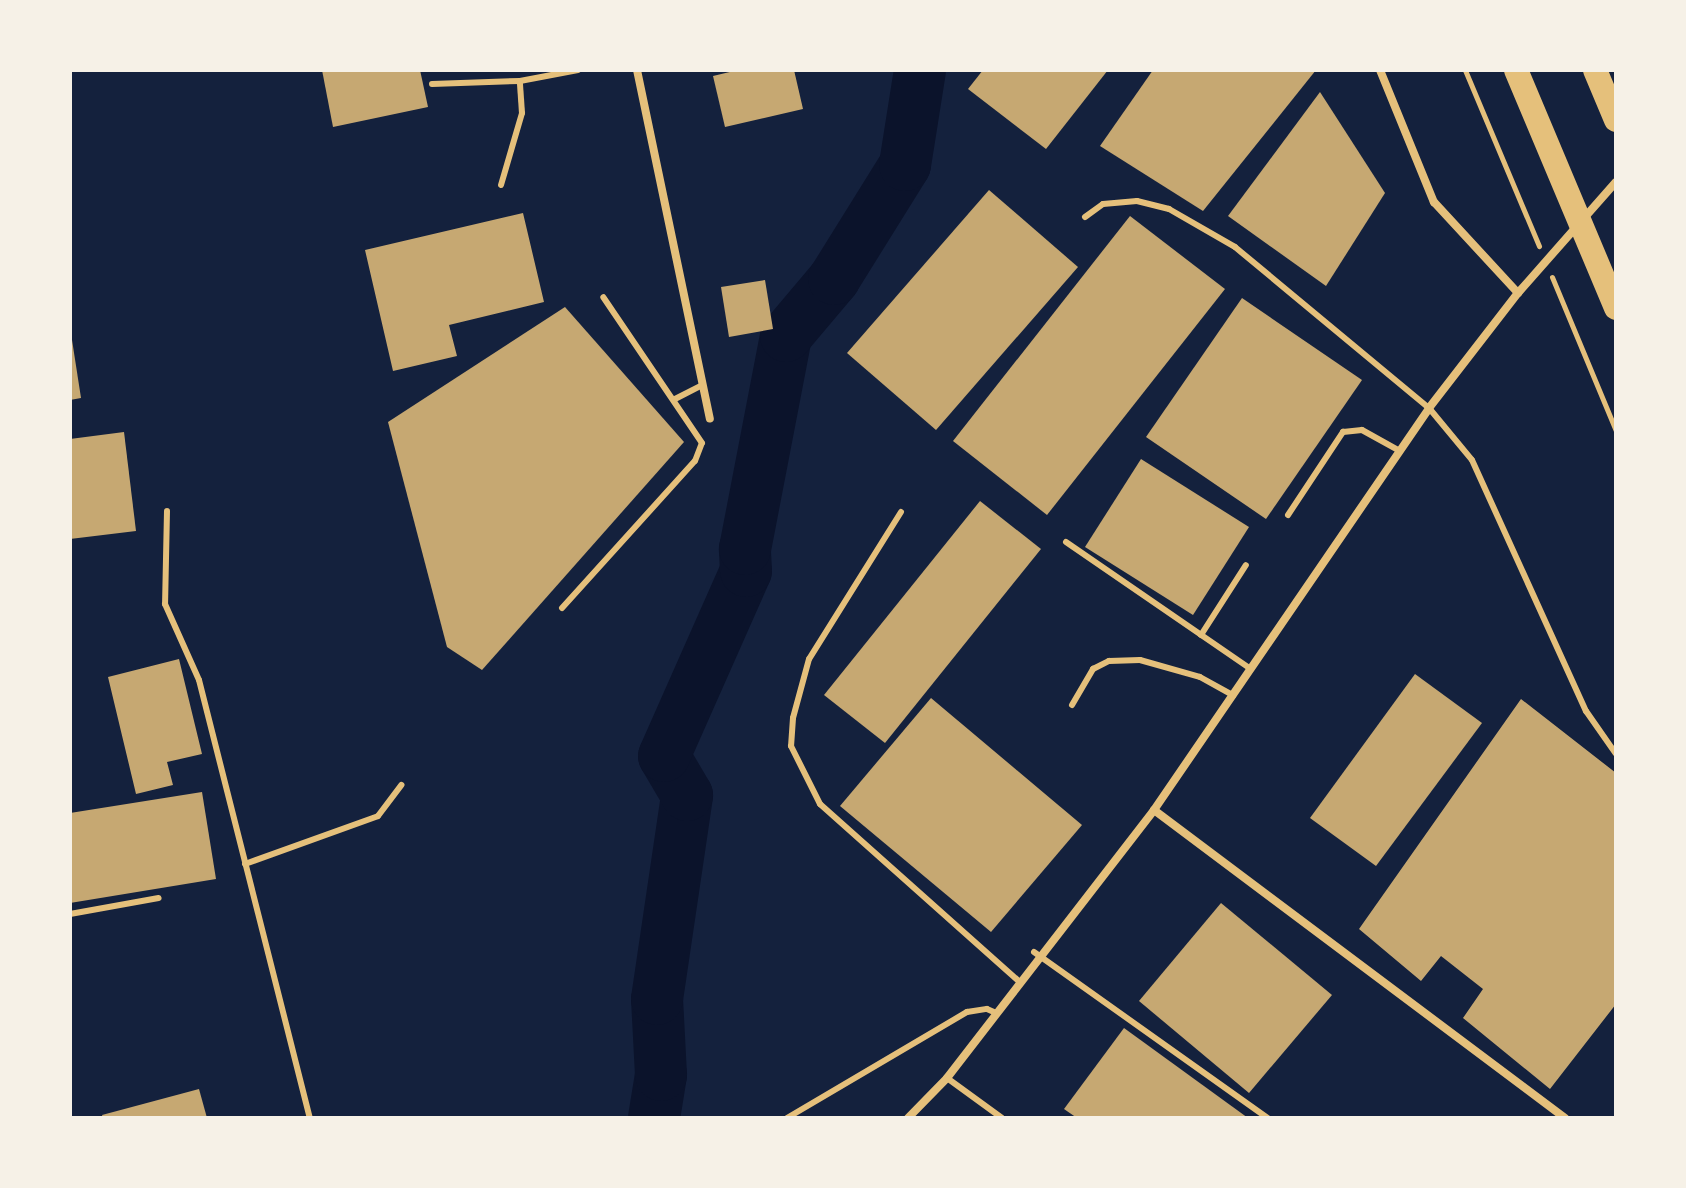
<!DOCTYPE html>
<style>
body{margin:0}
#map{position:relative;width:1686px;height:1188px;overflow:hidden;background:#14213d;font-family:Manrope,sans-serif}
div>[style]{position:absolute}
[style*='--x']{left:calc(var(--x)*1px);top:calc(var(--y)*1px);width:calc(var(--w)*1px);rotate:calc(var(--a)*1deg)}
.river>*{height:52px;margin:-26px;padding:0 26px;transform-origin:26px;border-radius:26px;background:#0b132b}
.building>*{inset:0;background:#c6a872}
.path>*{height:5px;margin:-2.5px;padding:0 2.5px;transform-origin:2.5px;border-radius:2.5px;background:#e5c07b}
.service>*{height:6px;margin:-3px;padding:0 3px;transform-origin:3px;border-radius:3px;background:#e5c07b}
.minor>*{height:8px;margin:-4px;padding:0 4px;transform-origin:4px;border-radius:4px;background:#e5c07b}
.motorway>*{height:24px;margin:-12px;padding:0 12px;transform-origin:12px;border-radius:12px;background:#e5c07b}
span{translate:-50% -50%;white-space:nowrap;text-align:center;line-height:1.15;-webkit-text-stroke:6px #f6f1e7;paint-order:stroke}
.frame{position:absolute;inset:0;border:72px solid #f6f1e7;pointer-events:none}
</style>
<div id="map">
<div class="river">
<i style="--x:654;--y:1118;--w:44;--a:-80.8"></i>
<i style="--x:661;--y:1075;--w:76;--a:-93"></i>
<i style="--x:657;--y:999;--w:206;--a:-81.6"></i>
<i style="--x:687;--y:795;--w:45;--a:-120.5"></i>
<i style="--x:664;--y:756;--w:202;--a:-66.1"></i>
<i style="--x:746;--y:571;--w:22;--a:-93"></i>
<i style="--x:745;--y:549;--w:217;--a:-79.1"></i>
<i style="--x:786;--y:336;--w:75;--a:-49.9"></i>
<i style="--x:834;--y:279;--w:134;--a:-58.1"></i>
<i style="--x:905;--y:165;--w:96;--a:-81"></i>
</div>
<div class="building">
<i style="clip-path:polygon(322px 70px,420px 70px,428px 107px,333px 127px)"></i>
<i style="clip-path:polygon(738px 70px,794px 70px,803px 109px,725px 127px,713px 76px)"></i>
<i style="clip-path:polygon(983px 70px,1108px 70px,1046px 149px,968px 89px)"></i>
<i style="clip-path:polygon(1153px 70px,1316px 70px,1203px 211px,1100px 146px)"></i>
<i style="clip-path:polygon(1320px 92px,1385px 193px,1326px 286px,1228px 216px)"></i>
<i style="clip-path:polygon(989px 190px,1078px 267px,936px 430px,847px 353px)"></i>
<i style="clip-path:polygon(523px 213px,544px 302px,449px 325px,457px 356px,393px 371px,365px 250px)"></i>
<i style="clip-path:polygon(1130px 216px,1225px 289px,1047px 515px,953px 441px)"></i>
<i style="clip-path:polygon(765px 280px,773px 329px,729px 337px,721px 287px)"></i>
<i style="clip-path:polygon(1242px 298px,1362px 380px,1266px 519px,1146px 437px)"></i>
<i style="clip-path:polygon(565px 307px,684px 442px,482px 670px,447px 647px,388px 422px)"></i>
<i style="clip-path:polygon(70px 327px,81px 398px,70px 400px)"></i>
<i style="clip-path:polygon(124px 432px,136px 531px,70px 539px,70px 439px)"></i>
<i style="clip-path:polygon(1141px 459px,1249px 527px,1193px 615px,1085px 547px)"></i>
<i style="clip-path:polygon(980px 501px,1041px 549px,885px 743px,824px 695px)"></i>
<i style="clip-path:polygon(179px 659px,202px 754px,167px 762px,173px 785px,136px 794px,108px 677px)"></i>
<i style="clip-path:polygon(1415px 674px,1482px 723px,1376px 866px,1310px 818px)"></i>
<i style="clip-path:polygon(931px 698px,1082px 825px,991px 932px,840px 806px)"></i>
<i style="clip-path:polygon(1521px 699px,1616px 773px,1616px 1004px,1550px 1089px,1463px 1018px,1483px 989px,1441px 956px,1421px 981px,1359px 929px)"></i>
<i style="clip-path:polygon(202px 792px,216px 879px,70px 903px,70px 813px)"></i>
<i style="clip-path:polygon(1221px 903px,1332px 995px,1249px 1093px,1139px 1001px)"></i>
<i style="clip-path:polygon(1124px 1028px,1248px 1118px,1077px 1118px,1064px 1109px)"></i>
<i style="clip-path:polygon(199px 1089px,207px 1118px,103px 1118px,102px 1115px)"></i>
</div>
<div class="path">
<i style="--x:1465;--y:70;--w:191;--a:67.2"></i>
<i style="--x:1552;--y:277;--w:167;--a:67.4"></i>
</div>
<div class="service">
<i style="--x:432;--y:84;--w:88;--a:-2"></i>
<i style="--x:520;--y:81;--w:59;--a:-10.7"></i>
<i style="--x:501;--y:185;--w:75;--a:-73.7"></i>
<i style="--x:522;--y:113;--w:32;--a:-94"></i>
<i style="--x:1085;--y:217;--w:22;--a:-36"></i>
<i style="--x:1103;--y:204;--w:34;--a:-5"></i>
<i style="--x:1137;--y:201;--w:33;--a:14"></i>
<i style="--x:1169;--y:209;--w:76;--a:29.9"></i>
<i style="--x:1235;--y:247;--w:252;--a:39.7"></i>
<i style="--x:1429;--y:408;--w:67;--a:50.4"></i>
<i style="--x:1472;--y:460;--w:276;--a:65.6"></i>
<i style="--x:1586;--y:711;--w:52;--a:55.1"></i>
<i style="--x:675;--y:399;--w:31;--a:-27"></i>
<i style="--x:167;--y:511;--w:93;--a:91.2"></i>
<i style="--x:165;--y:604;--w:83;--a:65.9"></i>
<i style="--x:199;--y:680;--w:452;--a:75.8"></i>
<i style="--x:901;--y:512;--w:173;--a:122"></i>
<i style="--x:809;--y:659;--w:61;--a:105.2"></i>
<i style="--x:793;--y:718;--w:28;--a:94"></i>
<i style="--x:791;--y:746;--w:65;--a:63.4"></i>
<i style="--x:820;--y:804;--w:268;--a:41.7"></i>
<i style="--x:1288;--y:515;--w:100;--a:-56.5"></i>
<i style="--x:1343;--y:432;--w:19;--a:-6"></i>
<i style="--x:1362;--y:430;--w:43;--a:28.9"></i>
<i style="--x:1066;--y:542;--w:224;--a:34.5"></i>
<i style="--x:562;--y:608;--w:198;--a:-47.9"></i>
<i style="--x:695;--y:461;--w:19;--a:-69"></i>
<i style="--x:702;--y:443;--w:176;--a:-124.1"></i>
<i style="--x:1201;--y:635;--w:83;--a:-57.3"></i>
<i style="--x:1072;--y:705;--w:42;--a:-59.7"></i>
<i style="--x:1093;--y:669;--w:18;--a:-27"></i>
<i style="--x:1109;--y:661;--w:31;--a:-2"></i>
<i style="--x:1140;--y:660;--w:62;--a:15.8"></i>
<i style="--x:1200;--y:677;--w:38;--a:29"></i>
<i style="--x:245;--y:864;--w:141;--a:-19.8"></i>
<i style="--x:378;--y:816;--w:39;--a:-53"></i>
<i style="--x:70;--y:914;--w:90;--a:-10.2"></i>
<i style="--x:1034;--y:952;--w:287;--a:35.4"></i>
<i style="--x:947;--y:1078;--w:68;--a:36"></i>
<i style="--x:787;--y:1118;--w:209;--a:-30.5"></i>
<i style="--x:967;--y:1012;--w:20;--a:-9"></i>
<i style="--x:987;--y:1009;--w:10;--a:24"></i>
</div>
<div class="minor">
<i style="--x:637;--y:70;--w:356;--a:78.2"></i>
<i style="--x:1380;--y:70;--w:143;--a:67.8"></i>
<i style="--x:1434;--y:202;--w:124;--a:47.3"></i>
<i style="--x:1154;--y:810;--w:514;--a:36.85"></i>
<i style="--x:908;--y:1118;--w:56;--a:-45.7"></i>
<i style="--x:947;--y:1078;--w:339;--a:-52.3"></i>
<i style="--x:1154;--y:810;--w:487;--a:-55.6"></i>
<i style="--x:1429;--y:408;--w:145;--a:-52.3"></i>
<i style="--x:1518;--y:293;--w:148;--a:-48.6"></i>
</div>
<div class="motorway">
<i style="--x:1516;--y:70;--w:258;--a:67.2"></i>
<i style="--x:1595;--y:70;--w:54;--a:67.2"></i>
</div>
<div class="frame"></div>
</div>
